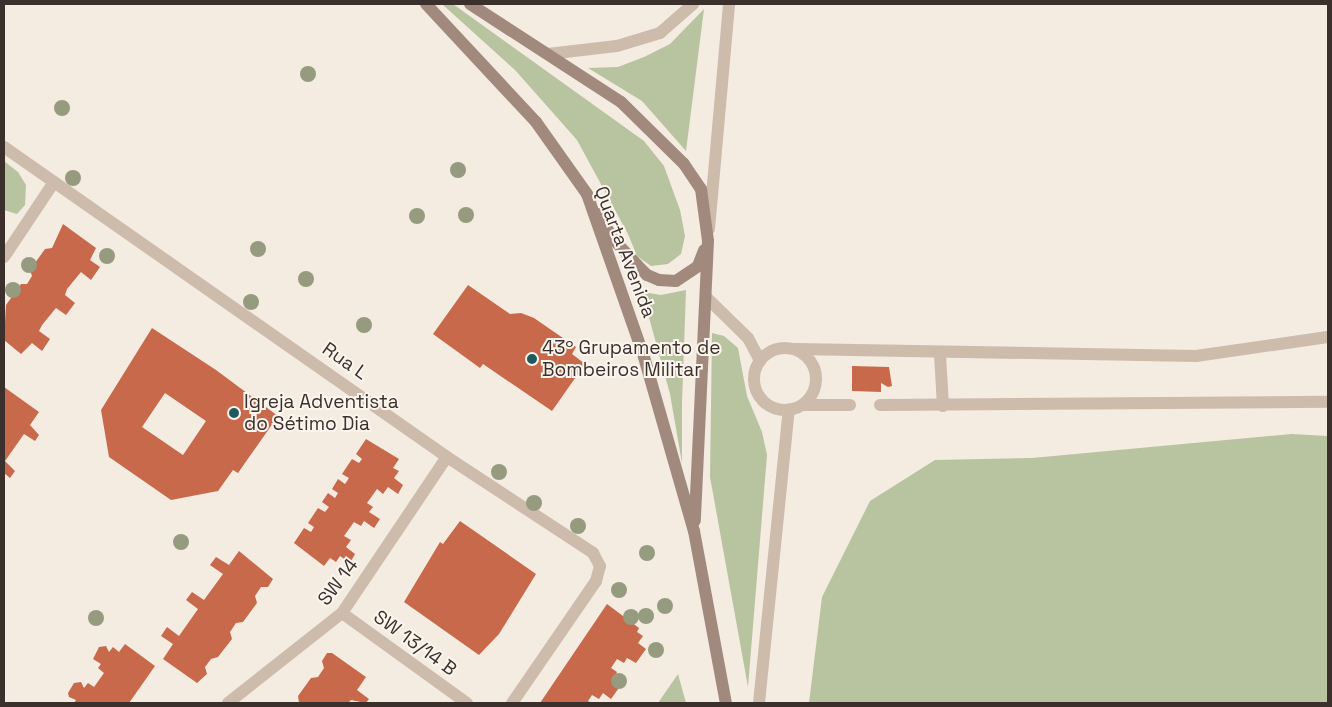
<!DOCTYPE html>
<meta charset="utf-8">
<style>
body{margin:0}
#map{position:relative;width:1332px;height:707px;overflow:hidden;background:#f4ebe1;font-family:"Space Grotesk",sans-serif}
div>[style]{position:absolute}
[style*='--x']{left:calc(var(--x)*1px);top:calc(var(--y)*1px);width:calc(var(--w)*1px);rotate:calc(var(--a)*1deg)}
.green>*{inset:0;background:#b8c4a0}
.building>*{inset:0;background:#c8694b}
.service>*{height:12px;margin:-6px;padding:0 6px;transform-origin:6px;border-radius:6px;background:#cdbbac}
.service>.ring{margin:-6px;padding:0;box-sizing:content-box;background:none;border:12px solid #cdbbac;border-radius:50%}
.minor>*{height:12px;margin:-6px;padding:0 6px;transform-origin:6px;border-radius:6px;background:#cdbbac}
.tertiary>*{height:12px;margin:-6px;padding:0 6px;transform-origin:6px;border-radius:6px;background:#cdbbac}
.secondary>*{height:12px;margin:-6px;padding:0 6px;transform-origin:6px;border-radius:6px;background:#a18a7d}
.trees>*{width:16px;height:16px;margin:-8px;border-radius:50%;background:#969b7f}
.dots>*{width:14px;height:14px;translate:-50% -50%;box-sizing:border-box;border:2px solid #fbf5ee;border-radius:50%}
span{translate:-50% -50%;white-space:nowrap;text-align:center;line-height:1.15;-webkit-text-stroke:4px #fbf5ee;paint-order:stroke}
.street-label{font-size:19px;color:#3b302b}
.poi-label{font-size:19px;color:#3b302b}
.left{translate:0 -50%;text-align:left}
.frame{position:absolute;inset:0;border:5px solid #3b302b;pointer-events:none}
</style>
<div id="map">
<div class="green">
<i style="clip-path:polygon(442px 4px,453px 4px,644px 141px,664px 166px,680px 210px,685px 236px,681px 254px,668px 264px,651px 266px,637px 256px,628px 234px,577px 140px,515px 70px)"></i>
<i style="clip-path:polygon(704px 9px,686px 151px,642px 101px,588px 68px,618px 67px,644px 57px,670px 44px)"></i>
<i style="clip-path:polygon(4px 161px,18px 172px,26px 185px,25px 205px,17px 214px,4px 210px)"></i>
<i style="clip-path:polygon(686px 290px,682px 403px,682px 463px,670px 394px,642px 292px,661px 295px)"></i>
<i style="clip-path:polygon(712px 333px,724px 336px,738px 348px,747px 396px,762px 432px,767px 455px,748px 687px,710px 477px)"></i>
<i style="clip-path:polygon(1292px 434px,1328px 436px,1328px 703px,809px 703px,822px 597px,870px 501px,935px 460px,1032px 458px)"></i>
<i style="clip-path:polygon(678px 674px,686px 703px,658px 703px)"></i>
</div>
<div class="building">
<i style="clip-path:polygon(63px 224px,96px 248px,90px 260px,100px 267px,91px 280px,81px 272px,67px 289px,65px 295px,75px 303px,66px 315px,56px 308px,42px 325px,39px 331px,50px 339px,42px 351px,32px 343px,21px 354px,4px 340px,6px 305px,21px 284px,27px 284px,32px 276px,30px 270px,45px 249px,52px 248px)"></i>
<i style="clip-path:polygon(468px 285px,510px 314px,521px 313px,534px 318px,576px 347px,572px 354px,585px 364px,552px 411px,483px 364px,480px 368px,433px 334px)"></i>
<i style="clip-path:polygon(evenodd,152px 328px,216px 370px,278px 416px,238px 473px,233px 470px,218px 491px,171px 500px,109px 457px,101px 410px,152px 328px,165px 393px,206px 421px,183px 455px,142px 427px,165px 393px)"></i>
<i style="clip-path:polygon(852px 366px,889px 367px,892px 386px,888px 387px,881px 383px,881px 392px,852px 391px)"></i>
<i style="clip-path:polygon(4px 387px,39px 412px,30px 425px,39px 435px,35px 441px,24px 434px,5px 461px,15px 471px,10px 478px,4px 473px)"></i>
<i style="clip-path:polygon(366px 439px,399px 459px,393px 468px,399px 471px,394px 478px,403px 485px,398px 494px,388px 487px,383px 494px,377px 489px,367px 503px,373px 507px,369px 512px,380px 519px,374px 528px,364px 521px,361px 526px,354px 522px,344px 536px,351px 540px,346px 547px,355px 554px,350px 563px,340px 556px,336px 562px,330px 558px,324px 566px,294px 543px,304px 528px,311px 532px,314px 527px,308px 523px,318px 508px,325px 512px,329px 507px,322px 502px,328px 493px,335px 498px,338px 493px,332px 489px,338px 479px,345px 484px,349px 478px,342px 474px,352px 459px,359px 463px,362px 459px,356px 454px)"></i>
<i style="clip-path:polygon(460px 521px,536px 574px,499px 634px,479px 655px,404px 602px,440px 542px,443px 544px)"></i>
<i style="clip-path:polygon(239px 551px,273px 579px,268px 587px,261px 587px,255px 596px,257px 603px,243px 622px,236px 623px,230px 632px,232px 639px,218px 657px,211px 659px,205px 667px,207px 674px,197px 683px,163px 659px,173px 644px,161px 636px,167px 627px,179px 636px,198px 609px,186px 600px,192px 592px,204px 600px,223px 574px,210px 565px,216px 557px,229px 565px)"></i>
<i style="clip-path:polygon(607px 604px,639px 628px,637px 632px,643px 636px,638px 643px,646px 649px,636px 663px,627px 658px,624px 663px,617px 659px,611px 668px,617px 672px,613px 679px,621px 685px,611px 699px,603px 693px,599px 699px,592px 695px,588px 701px,591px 703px,540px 703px)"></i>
<i style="clip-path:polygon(125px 644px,155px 666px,129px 703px,74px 703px,76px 700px,69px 697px,68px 693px,74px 683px,81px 682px,84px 688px,88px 683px,94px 687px,104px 673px,98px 668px,101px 664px,93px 659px,99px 647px,106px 646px,109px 652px,113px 647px,119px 652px)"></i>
<i style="clip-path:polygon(327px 653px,332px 653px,366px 677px,357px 690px,369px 699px,366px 703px,351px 700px,348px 703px,299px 703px,298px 696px,311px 678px,318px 677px,324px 668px,322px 661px)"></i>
</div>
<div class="service">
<i style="--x:706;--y:297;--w:59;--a:44.3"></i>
<i style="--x:748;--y:338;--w:26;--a:62"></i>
<i class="ring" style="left:754px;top:348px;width:50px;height:50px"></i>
<i style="--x:796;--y:349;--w:400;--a:1"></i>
<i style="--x:1196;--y:356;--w:133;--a:-8.2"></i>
<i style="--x:940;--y:354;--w:52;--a:86.7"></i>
<i style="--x:803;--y:405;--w:47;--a:0"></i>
<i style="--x:880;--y:405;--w:448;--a:-0.4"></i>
<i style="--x:759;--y:703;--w:295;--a:-84.2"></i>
</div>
<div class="minor">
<i style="--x:4;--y:147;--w:541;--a:34.98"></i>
<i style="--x:447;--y:457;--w:175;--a:33.3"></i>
<i style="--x:593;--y:553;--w:15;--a:62"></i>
<i style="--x:600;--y:566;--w:16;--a:105"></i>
<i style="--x:596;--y:581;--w:148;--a:124.5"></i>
<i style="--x:4;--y:257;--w:90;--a:-56.3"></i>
<i style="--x:342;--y:613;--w:154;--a:35.8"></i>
<i style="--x:228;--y:703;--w:145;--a:-38.3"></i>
<i style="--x:342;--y:613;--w:188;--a:-56.1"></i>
</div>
<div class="tertiary">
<i style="--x:548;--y:54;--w:69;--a:-6.6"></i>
<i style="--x:617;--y:46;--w:45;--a:-16.8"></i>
<i style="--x:660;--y:33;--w:44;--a:-41.3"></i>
<i style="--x:709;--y:229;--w:226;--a:-84.9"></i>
</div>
<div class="secondary">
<i style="--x:426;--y:4;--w:161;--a:47"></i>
<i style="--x:536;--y:122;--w:88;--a:54.7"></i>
<i style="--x:587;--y:194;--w:173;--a:70.7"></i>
<i style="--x:644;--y:357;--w:181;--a:74"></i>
<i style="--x:694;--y:531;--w:175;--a:79.5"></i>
<i style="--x:470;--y:4;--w:180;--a:33"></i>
<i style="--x:621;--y:102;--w:88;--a:44.5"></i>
<i style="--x:684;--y:164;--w:30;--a:56"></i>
<i style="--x:701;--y:189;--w:52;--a:82.3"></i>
<i style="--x:708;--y:241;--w:280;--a:92.7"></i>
<i style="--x:599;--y:214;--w:29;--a:61"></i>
<i style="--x:613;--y:239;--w:35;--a:47"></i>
<i style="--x:637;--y:265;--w:14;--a:45"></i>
<i style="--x:647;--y:275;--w:13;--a:23"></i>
<i style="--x:659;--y:280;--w:17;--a:3"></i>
<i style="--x:676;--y:281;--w:27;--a:-34"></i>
<i style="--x:698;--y:266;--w:17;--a:-69"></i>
</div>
<div class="trees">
<i style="left:308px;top:74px"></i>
<i style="left:62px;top:108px"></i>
<i style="left:458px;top:170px"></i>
<i style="left:73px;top:178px"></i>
<i style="left:466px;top:215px"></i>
<i style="left:417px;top:216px"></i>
<i style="left:258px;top:249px"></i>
<i style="left:107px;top:256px"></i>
<i style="left:29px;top:265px"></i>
<i style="left:306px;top:279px"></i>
<i style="left:13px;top:290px"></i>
<i style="left:251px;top:302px"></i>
<i style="left:364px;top:325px"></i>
<i style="left:499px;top:472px"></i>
<i style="left:534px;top:503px"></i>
<i style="left:578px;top:526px"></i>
<i style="left:181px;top:542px"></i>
<i style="left:647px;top:553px"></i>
<i style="left:619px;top:590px"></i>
<i style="left:665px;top:606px"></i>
<i style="left:646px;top:616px"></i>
<i style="left:631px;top:617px"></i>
<i style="left:96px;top:618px"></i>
<i style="left:656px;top:650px"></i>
<i style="left:619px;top:681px"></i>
</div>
<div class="dots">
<i style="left:532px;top:359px;background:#1f5a5e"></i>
<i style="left:234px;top:413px;background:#1f5a5e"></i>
</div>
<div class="street-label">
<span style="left:625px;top:252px;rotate:69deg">Quarta Avenida</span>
<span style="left:345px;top:361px;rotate:35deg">Rua L</span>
<span style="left:338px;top:582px;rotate:-53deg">SW 14</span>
<span style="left:415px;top:643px;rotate:36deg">SW 13/14 B</span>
</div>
<div class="poi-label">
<span class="left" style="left:542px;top:359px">43º Grupamento de<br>Bombeiros Militar</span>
<span class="left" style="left:244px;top:413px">Igreja Adventista<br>do Sétimo Dia</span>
</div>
<div class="frame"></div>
</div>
